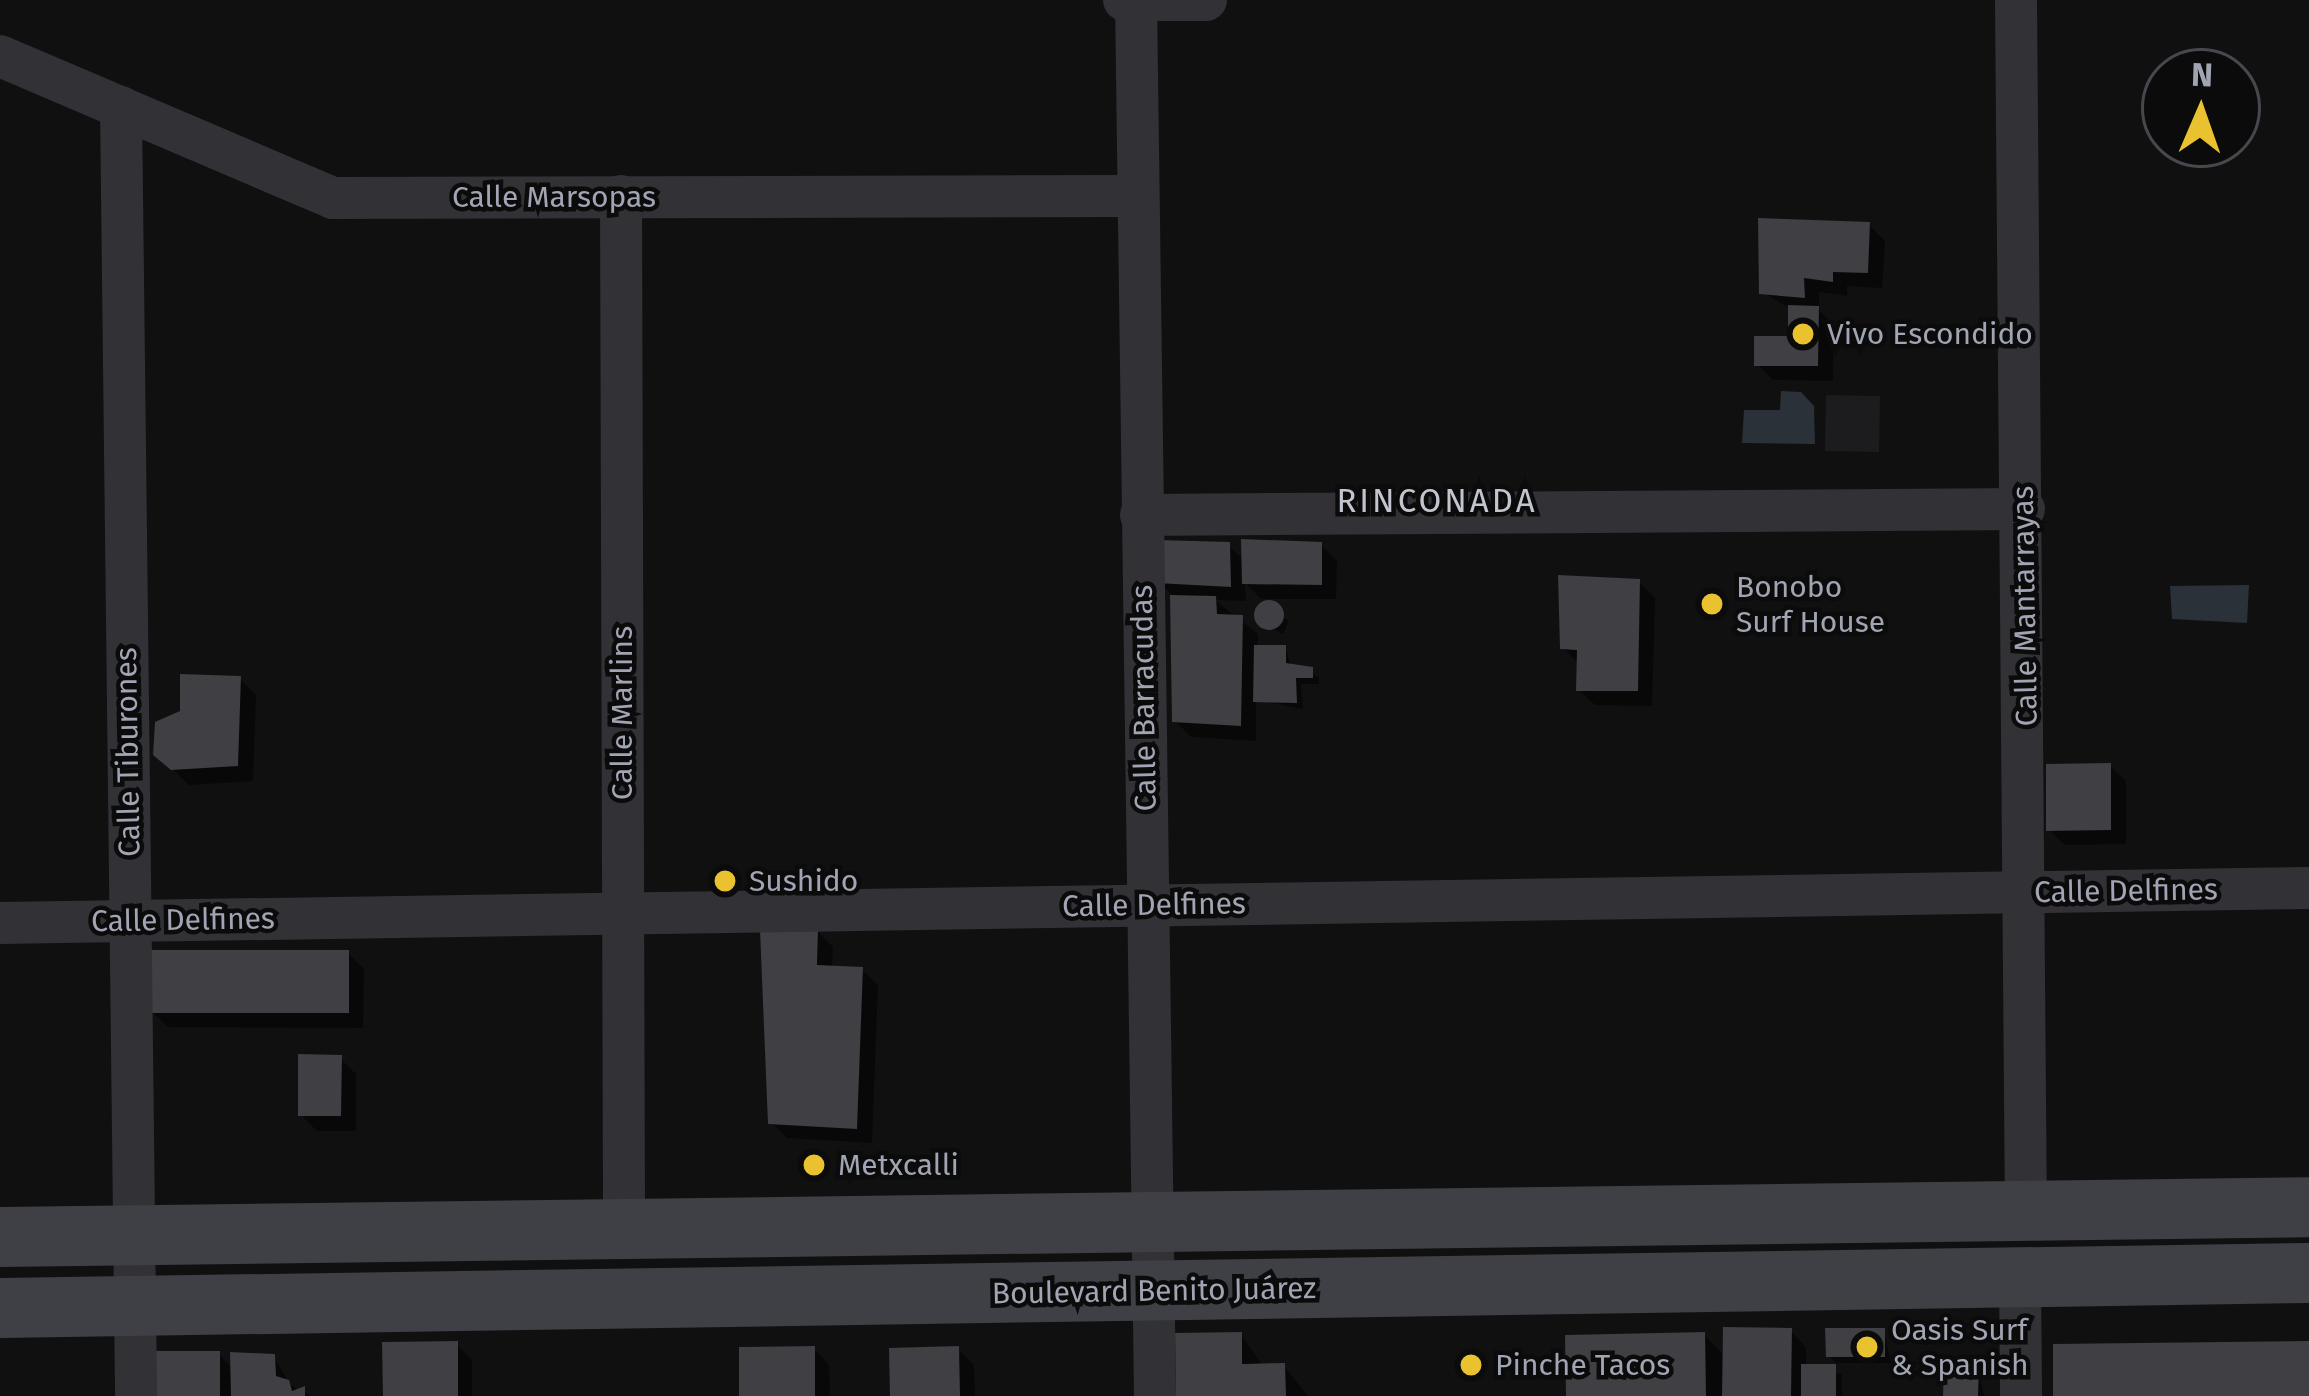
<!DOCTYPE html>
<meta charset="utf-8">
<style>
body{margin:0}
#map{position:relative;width:2309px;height:1396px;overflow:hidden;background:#101011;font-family:"Fira Sans",sans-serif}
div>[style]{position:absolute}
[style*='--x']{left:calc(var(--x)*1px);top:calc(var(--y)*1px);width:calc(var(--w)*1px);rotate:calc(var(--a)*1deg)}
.built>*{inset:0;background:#1c1c1e}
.water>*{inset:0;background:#2a3139}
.shadow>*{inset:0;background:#0007}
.building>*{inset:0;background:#3f3f44}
.round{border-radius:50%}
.street>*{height:42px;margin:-21px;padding:0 21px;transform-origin:21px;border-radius:21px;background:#313136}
.secondary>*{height:60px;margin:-30px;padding:0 30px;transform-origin:30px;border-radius:30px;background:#3f4046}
.dots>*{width:33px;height:33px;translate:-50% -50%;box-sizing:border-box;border:6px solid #0b0b0c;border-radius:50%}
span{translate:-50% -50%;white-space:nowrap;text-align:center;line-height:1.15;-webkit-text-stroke:9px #0b0b0c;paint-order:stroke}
.street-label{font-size:30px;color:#a1a4b2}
.poi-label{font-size:30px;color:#a1a4b2}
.left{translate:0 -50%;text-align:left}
.neighbourhood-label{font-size:33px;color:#c2c4ce;letter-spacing:3px}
.north{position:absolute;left:2141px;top:48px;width:120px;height:120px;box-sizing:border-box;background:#0b0b0c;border:3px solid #47484e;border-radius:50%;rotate:2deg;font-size:33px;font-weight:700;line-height:48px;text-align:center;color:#a1a4b2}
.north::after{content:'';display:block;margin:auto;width:42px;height:54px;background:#eac12f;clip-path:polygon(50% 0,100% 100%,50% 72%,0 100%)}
</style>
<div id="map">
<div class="built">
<i style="clip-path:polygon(1826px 395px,1880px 396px,1879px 452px,1825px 451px)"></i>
</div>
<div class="water">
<i style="clip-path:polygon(1781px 391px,1801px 392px,1814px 406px,1815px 444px,1742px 443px,1744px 410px,1780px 410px)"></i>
<i style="clip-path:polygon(2249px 585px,2247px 623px,2172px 619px,2170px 586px)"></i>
</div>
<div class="shadow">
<i style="clip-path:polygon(1869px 225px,1885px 241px,1882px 288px,1847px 286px,1847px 296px,1819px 292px,1819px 310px,1834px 325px,1833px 381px,1773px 380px,1757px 364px,1791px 339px,1791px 309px,1762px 292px)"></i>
<i style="clip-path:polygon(1228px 545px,1245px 561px,1321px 545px,1337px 561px,1336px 599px,1261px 599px,1245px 583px,1246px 601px,1215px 600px,1258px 634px,1258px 648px,1285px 648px,1292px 667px,1319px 677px,1319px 684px,1301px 684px,1303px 709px,1256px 700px,1256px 741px,1191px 737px,1175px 721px,1173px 596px,1159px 582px)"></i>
<i style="clip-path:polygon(1639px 582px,1655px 598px,1652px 706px,1595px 705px,1579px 690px,1580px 665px,1563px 648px)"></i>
<i style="clip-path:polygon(1265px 605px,1289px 621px,1283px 634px,1258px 620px)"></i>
<i style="clip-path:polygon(240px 679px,256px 695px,253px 781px,189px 785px,156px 753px)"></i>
<i style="clip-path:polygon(2110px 766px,2126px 781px,2126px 844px,2065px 845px,2049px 830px)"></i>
<i style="clip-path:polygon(817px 931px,833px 947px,832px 968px,862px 970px,878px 985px,872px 1143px,787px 1138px,771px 1122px)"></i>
<i style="clip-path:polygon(348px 953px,364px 969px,363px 1028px,168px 1027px,152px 1012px)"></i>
<i style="clip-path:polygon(340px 1058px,356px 1074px,356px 1131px,317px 1131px,301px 1115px)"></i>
<i style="clip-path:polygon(1791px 1331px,1806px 1347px,1806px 1367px,1842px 1374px,1842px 1396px,1569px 1396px,1704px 1335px,1725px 1356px)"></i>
<i style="clip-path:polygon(1884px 1331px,1891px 1363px,1836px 1363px,1829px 1356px)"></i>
<i style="clip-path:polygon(1241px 1335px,1264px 1367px,1284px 1366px,1308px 1396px,1179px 1396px)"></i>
<i style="clip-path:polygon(456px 1344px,472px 1360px,472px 1396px,386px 1396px)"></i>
<i style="clip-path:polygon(814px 1349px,829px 1365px,830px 1396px,742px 1396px)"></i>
<i style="clip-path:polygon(958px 1349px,974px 1365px,975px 1396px,893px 1396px)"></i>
<i style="clip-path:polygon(219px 1354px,233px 1369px,274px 1357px,290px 1385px,311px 1396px,147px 1396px)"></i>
<i style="clip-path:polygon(1978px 1369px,1984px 1396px,1946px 1396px)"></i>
</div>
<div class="building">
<i style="clip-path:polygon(1758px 218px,1870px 222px,1868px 273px,1833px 272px,1833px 282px,1804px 278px,1805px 298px,1759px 294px)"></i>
<i style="clip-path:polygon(1788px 305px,1819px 306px,1818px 366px,1754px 366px,1754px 336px,1788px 336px)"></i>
<i style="clip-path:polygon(1241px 539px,1322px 542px,1322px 585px,1242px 584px)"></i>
<i style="clip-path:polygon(1158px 540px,1230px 542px,1231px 587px,1156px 583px)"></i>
<i style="clip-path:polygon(1558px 575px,1640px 579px,1638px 691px,1576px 691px,1577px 650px,1560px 649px)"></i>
<i style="clip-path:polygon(1170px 595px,1216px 596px,1217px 614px,1243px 615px,1241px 726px,1172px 722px)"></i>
<i class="round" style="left:1254px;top:600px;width:30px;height:30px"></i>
<i style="clip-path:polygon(1254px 645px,1286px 645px,1286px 663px,1313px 667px,1313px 678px,1296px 678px,1297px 703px,1253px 702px)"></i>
<i style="clip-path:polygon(180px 674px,241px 676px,238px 766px,171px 770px,153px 755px,155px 722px,180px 711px)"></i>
<i style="clip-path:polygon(2111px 763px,2111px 830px,2046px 831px,2046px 764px)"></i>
<i style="clip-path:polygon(818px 928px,817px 965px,863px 967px,857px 1129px,768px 1124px,760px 930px)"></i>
<i style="clip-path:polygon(149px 950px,349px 950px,349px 1013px,149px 1013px)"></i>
<i style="clip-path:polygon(298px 1054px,342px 1055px,341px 1116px,298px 1116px)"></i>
<i style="clip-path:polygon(1723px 1327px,1792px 1328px,1791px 1396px,1722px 1396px)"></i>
<i style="clip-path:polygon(1825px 1328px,1885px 1328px,1885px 1357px,1826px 1357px)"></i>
<i style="clip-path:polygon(1242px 1332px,1242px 1364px,1285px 1363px,1286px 1396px,1176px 1396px,1175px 1333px)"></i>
<i style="clip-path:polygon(1705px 1332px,1706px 1396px,1566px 1396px,1565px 1335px)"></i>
<i style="clip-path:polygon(458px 1341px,458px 1396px,383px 1396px,382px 1342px)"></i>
<i style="clip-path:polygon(2309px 1341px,2309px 1396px,2053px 1396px,2053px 1344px)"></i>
<i style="clip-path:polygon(815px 1346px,815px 1396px,739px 1396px,739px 1347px)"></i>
<i style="clip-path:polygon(959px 1346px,960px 1396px,890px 1396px,889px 1348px)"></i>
<i style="clip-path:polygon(144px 1351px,220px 1351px,220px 1396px,144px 1396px)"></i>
<i style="clip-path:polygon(230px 1352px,275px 1354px,276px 1376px,289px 1380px,292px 1391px,305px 1386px,305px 1396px,231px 1396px)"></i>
<i style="clip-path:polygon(1801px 1364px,1836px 1364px,1836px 1396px,1801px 1396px)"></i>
<i style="clip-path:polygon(1944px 1365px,1979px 1366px,1978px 1396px,1943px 1396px)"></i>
</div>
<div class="street">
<i style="--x:1124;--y:0;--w:82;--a:0"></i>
<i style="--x:1136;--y:0;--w:1396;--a:89.22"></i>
<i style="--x:2016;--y:0;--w:1211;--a:89.53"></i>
<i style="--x:0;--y:56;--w:362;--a:23.1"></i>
<i style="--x:333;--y:198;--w:803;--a:-0.14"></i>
<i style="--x:121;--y:107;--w:1289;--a:89.33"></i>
<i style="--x:621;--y:196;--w:1033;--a:89.83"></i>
<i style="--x:1141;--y:515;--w:883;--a:-0.39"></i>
<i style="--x:0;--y:923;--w:2309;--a:-0.87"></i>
<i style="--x:2020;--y:1277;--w:119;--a:89.5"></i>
</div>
<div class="secondary">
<i style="--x:0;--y:1237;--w:2309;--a:-0.74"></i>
<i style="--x:0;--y:1308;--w:2309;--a:-0.87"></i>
</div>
<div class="dots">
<i style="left:1803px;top:334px;background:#eac12f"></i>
<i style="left:1712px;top:604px;background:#eac12f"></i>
<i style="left:725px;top:881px;background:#eac12f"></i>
<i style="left:814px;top:1165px;background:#eac12f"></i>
<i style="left:1867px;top:1347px;background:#eac12f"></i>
<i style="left:1471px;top:1365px;background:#eac12f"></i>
</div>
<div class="street-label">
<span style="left:554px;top:197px">Calle Marsopas</span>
<span style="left:2025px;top:606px;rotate:-91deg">Calle Mantarrayas</span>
<span style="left:1144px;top:698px;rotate:-91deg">Calle Barracudas</span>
<span style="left:622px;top:713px;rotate:-90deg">Calle Marlins</span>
<span style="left:128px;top:752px;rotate:-91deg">Calle Tiburones</span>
<span style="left:2126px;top:891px;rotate:-1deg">Calle Delfines</span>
<span style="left:1154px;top:905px;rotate:-1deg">Calle Delfines</span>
<span style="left:183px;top:920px;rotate:-1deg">Calle Delfines</span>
<span style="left:1154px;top:1291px;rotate:-1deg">Boulevard Benito Juárez</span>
</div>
<div class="poi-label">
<span class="left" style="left:1827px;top:334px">Vivo Escondido</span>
<span class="left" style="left:1736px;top:604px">Bonobo<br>Surf House</span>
<span class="left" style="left:749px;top:881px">Sushido</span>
<span class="left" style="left:838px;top:1165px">Metxcalli</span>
<span class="left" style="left:1891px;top:1347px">Oasis Surf<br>&amp; Spanish</span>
<span class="left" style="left:1495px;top:1365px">Pinche Tacos</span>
</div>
<div class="neighbourhood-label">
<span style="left:1437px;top:502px">RINCONADA</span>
</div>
<div class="north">N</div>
</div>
